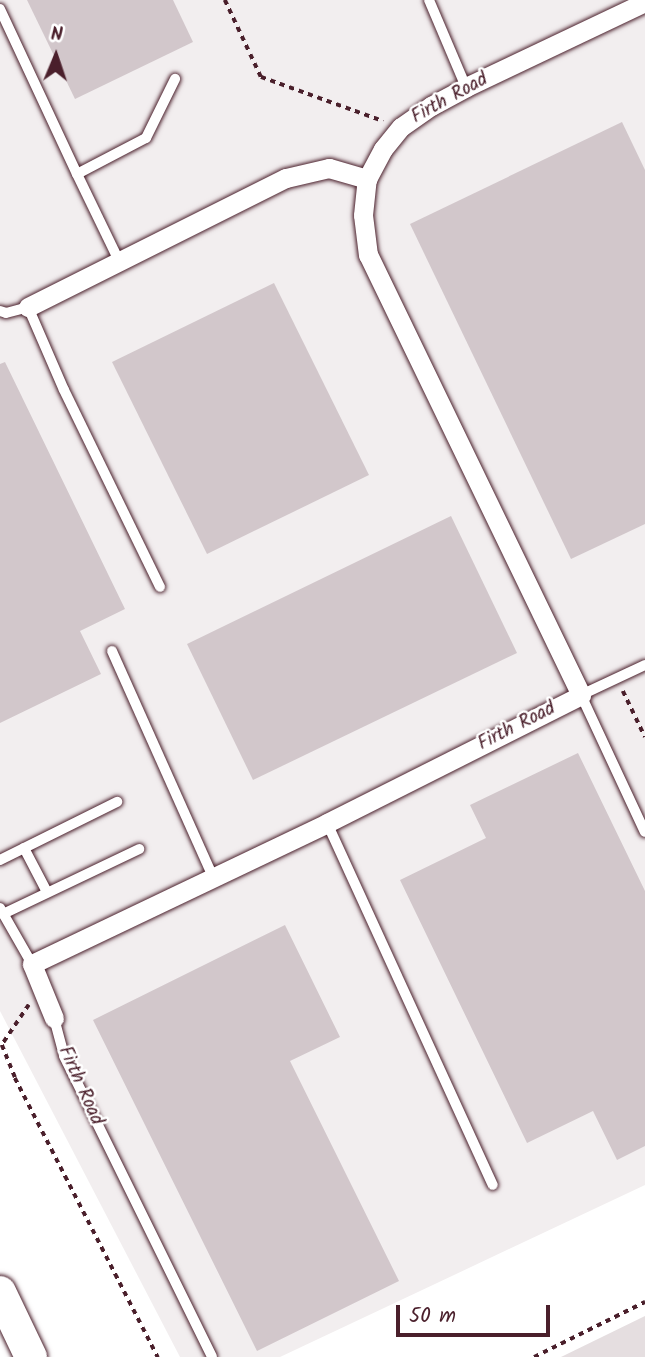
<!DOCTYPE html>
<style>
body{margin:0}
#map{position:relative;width:645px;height:1357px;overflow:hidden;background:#fff;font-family:Kalam,sans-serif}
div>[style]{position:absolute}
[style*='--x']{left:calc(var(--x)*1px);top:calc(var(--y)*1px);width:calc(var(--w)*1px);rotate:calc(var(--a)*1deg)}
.built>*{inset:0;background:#f2eeef}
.green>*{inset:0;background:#e5dee0}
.building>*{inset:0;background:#d2c7cb}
.path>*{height:3.5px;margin-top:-1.75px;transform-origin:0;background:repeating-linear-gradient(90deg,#4a1f2b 0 5px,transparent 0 10px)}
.roads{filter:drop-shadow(0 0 2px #4a1f2b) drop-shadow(0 0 2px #4a1f2b)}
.service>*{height:10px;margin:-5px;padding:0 5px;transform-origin:5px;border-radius:5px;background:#fff}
.minor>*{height:19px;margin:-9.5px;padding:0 9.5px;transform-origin:9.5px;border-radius:9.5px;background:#fff}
.primary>*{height:32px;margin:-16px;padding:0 16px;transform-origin:16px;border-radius:16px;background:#fff}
span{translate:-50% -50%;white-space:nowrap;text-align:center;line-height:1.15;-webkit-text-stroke:5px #fff;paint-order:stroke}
.street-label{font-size:19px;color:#4a1f2b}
.north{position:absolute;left:21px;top:21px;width:70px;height:70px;-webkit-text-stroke:5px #fff;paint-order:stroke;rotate:2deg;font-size:19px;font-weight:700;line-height:28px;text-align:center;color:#4a1f2b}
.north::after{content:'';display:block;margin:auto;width:24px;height:32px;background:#4a1f2b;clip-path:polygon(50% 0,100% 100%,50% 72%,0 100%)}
.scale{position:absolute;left:396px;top:1305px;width:154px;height:32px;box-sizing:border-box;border:4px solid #4a1f2b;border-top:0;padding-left:9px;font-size:21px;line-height:24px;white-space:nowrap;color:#4a1f2b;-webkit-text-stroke:5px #fff;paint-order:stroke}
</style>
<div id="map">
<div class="built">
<i style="clip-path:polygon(0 0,645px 0,645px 1185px,280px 1357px,180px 1357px,0 1011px)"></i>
</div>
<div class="green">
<i style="clip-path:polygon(645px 1316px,645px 1357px,561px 1357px)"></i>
</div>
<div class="building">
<i style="clip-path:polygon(27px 0,173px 0,193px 42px,75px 99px)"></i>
<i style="clip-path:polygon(622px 122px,645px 170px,645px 524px,571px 559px,410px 224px)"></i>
<i style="clip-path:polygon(274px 283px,369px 475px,207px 554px,112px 362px)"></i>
<i style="clip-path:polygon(5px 362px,125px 609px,80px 631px,101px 674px,0 723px,0 364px)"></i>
<i style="clip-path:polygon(451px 516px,517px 653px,253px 780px,187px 644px)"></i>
<i style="clip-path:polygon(578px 753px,645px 891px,645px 1146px,617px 1160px,593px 1111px,527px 1143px,400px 880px,486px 838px,470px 805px)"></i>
<i style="clip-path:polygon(285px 925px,340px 1037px,290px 1061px,399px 1281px,257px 1351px,93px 1020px)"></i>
</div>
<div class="path">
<i style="--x:225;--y:0;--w:85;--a:64.9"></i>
<i style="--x:261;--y:77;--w:130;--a:19.8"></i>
<i style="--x:623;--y:691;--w:51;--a:64.4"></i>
<i style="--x:29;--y:1005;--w:48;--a:124"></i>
<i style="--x:2;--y:1045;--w:35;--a:68"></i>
<i style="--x:15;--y:1078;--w:314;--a:62.9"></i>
<i style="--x:534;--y:1357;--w:124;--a:-26.4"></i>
</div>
<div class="roads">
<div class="service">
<i style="--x:429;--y:0;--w:95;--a:67"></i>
<i style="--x:0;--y:9;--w:182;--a:65"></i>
<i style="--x:77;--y:174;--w:78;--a:-27.6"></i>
<i style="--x:146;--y:138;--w:66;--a:-63.8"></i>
<i style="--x:77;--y:174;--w:94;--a:64.2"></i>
<i style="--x:0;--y:311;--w:6;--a:18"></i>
<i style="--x:6;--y:313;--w:23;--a:-15"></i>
<i style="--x:28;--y:307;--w:90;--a:66.6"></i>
<i style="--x:64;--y:390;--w:219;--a:64"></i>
<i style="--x:112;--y:651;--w:248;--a:65.9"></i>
<i style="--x:645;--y:665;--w:71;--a:154.9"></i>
<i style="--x:581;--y:695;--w:151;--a:65"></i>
<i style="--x:327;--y:823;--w:398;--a:65.4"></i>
<i style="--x:24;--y:848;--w:50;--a:62.4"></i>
<i style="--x:0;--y:860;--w:131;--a:-26.4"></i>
<i style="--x:0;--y:908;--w:64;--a:60.3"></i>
<i style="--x:3;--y:914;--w:151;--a:-25.5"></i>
<i style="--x:54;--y:1018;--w:39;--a:75"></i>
<i style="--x:64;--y:1056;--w:335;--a:63.8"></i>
</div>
<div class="minor">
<i style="--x:28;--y:307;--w:288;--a:-26.6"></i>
<i style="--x:286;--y:178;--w:44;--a:-13.1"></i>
<i style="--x:329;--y:168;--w:40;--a:16"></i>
<i style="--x:54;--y:1018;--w:58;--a:-112.2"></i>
<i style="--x:32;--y:964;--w:327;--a:-25.5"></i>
<i style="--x:327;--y:823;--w:284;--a:-26.7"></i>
<i style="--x:581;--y:695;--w:489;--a:-115.8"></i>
<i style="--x:368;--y:255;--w:40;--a:-97.1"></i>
<i style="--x:363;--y:215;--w:36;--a:-84"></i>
<i style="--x:367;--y:179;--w:34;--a:-62"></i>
<i style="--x:383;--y:149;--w:28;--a:-51"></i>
<i style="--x:401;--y:127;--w:37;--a:-35"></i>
<i style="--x:431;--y:106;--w:40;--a:-28"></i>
<i style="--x:466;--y:87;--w:198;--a:-25.4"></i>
</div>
<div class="primary">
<i style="--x:0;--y:1292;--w:72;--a:64.5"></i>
</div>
</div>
<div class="street-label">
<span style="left:450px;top:99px;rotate:-29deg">Firth Road</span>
<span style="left:517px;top:727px;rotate:-27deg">Firth Road</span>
<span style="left:80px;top:1086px;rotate:66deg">Firth Road</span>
</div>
<div class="north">N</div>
<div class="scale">50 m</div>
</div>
